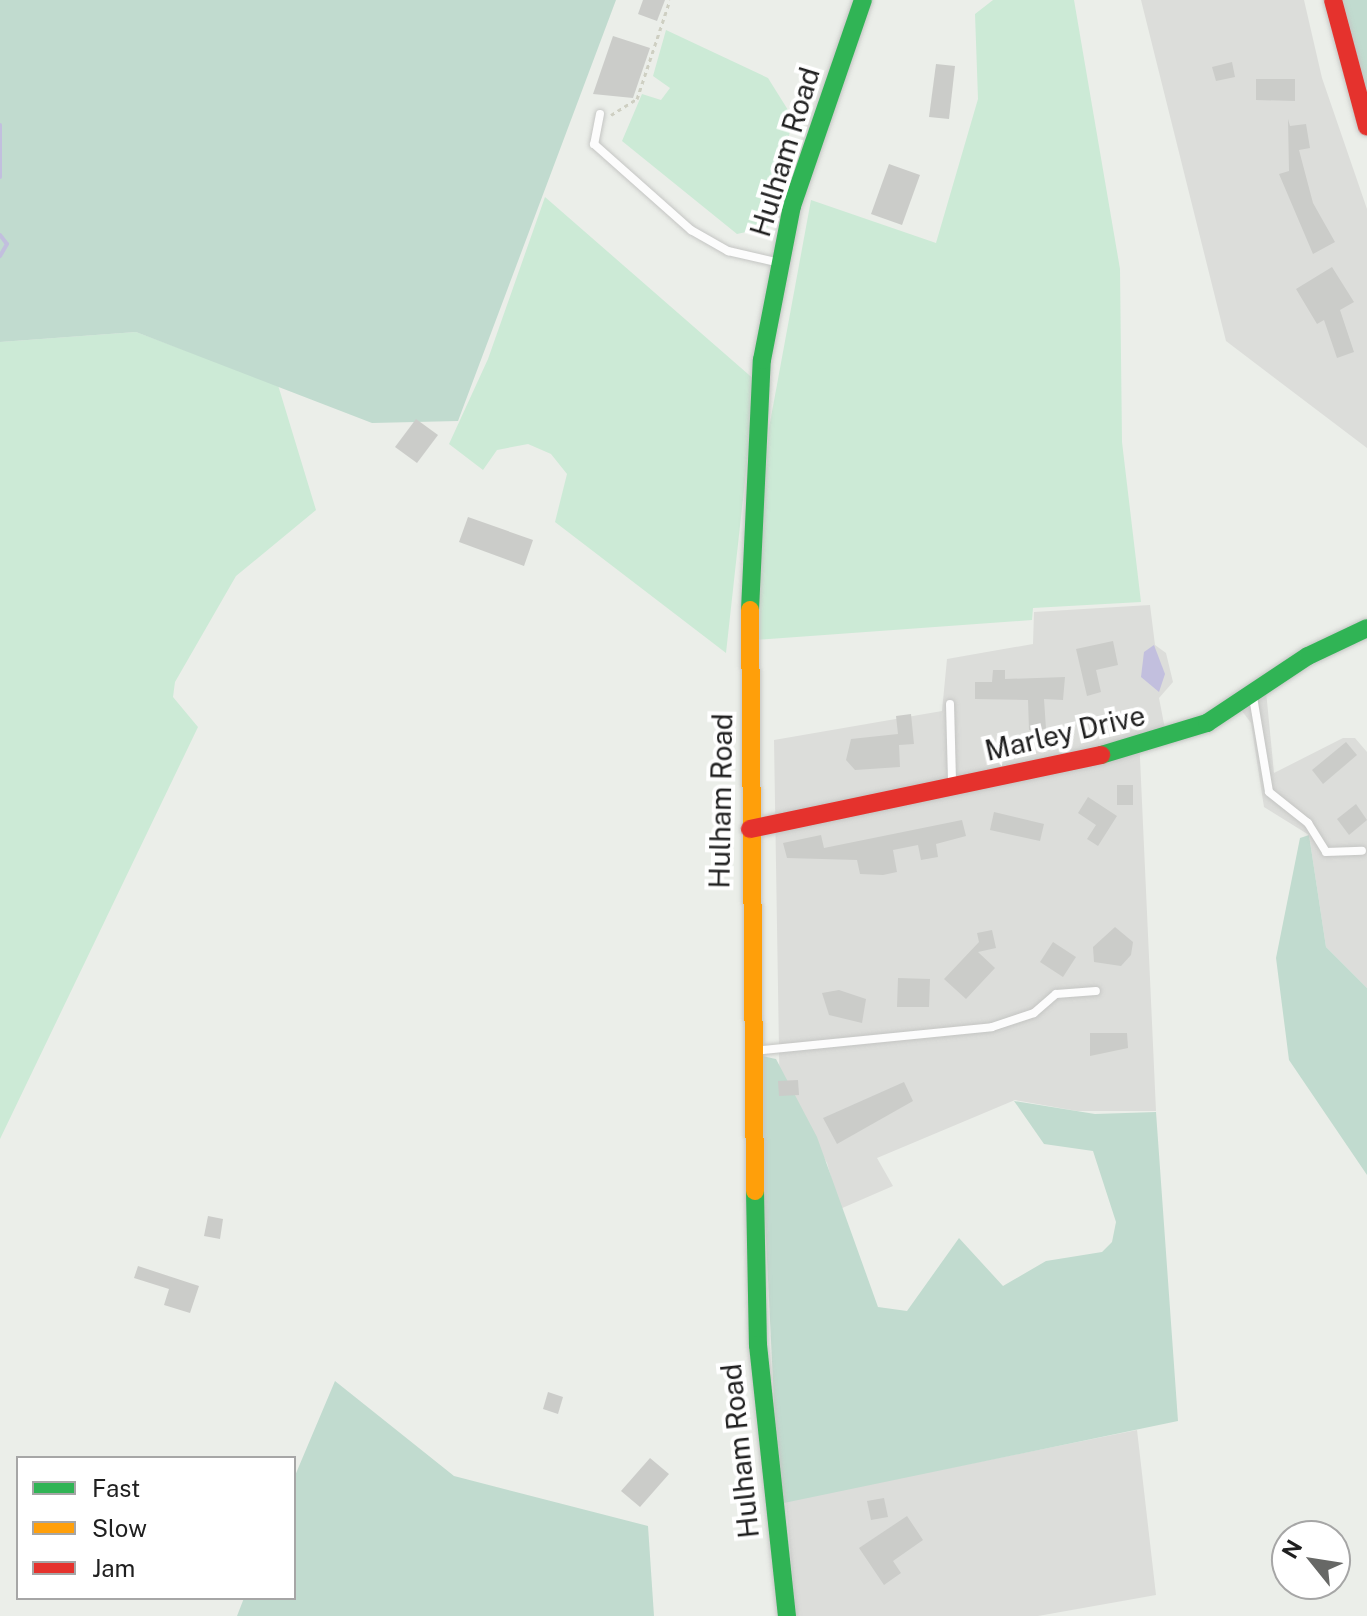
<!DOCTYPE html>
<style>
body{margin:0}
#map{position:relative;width:1367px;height:1616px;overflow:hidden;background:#ebeee9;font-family:"Public Sans",sans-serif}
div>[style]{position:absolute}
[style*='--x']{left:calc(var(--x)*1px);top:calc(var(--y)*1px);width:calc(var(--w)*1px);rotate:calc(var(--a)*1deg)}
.residential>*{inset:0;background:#dcddda}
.grass>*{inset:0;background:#ccead6}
.forest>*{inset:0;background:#c1dbcf}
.water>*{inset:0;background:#c2bfde}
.stream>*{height:4px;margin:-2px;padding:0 2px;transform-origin:2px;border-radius:2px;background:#c2bfde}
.building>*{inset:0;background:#cbccc9}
.path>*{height:3px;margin-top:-1.5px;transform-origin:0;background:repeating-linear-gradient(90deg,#cecfc2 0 4px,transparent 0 8px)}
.roads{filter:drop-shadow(0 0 2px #c4c5c3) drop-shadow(0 0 2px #c4c5c3)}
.lane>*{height:8px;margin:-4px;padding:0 4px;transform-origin:4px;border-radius:4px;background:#fcfcfc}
.fast>*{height:18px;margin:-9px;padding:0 9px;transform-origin:9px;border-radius:9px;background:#30b455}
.slow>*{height:18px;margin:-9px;padding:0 9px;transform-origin:9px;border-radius:9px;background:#ff9f0a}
.jam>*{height:18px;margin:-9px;padding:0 9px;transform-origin:9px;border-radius:9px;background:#e5322d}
span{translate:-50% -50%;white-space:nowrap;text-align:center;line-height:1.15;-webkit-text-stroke:8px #fff;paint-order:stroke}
.street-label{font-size:28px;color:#202020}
.legend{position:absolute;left:16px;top:1456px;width:280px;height:144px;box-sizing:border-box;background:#fff;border:2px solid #a6a6a6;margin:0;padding:10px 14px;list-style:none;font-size:24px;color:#202020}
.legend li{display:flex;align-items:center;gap:16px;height:40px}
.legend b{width:40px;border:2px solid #a6a6a6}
.north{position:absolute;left:1271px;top:1520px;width:80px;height:80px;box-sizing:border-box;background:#fff;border:2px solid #a6a6a6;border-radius:50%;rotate:300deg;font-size:22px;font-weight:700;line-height:32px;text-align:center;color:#202020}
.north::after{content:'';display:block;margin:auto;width:28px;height:36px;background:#676866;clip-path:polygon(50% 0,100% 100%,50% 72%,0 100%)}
</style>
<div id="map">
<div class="residential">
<i style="clip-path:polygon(1141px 0,1304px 0,1322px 78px,1367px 209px,1367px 448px,1226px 341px)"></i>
<i style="clip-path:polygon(1150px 605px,1155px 645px,1166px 653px,1173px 682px,1159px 698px,1165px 729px,1139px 736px,1156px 1111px,1077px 1111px,1015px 1100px,877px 1158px,893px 1186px,840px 1209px,827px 1163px,807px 1128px,780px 1112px,774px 740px,942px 711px,947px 659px,1033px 644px,1034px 612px)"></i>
<i style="clip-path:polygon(1266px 691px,1274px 773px,1343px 738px,1355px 738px,1367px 752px,1367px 988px,1326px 947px,1309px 835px,1264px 807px,1251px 723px,1239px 707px)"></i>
<i style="clip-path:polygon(1137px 1430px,1156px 1595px,1038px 1616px,796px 1616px,786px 1501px)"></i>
</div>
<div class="grass">
<i style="clip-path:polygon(993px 0,1074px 0,1120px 269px,1122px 442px,1141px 602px,1033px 608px,1032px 620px,754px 640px,769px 428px,811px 200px,936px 243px,978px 99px,975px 14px)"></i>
<i style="clip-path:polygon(666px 30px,768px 78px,793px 118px,768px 227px,737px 234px,622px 141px,642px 94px,661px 100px,670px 88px,653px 76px)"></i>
<i style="clip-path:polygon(545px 197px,756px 381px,726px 653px,555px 522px,567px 474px,551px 454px,528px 444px,497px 450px,483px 470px,449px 444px,488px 359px)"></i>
<i style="clip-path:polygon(136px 332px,278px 385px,316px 510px,236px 576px,175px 682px,173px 697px,198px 727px,0 1139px,0 342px)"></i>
</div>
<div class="forest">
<i style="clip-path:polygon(0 0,616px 0,458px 421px,372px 423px,136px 332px,0 342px)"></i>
<i style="clip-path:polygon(1341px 0,1367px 0,1367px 96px)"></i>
<i style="clip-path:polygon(1309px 835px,1326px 947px,1367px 988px,1367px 1175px,1289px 1060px,1276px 958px,1300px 838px)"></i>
<i style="clip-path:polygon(757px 1055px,776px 1059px,817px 1137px,878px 1307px,907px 1311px,959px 1238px,1003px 1286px,1046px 1261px,1102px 1252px,1112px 1242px,1116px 1222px,1093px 1151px,1044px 1144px,1014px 1101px,1095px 1114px,1156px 1112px,1178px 1421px,779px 1504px)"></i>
<i style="clip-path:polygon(335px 1381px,454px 1476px,648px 1526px,654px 1616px,237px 1616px,244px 1598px,294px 1598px,294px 1478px)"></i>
</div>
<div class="water">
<i style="clip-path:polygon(1154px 645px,1165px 674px,1159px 692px,1141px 677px,1144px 652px)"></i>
</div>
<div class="stream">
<i style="--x:0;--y:125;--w:52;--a:90"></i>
<i style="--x:0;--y:235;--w:11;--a:52"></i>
<i style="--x:7;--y:244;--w:14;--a:120"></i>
</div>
<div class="building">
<i style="clip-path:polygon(643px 0,665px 0,657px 21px,638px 14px)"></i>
<i style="clip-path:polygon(613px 36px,650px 48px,633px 98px,593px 94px)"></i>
<i style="clip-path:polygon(1232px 62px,1235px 77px,1216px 81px,1212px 67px)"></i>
<i style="clip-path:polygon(936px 64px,955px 66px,949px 119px,929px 117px)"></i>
<i style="clip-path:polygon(1256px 79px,1295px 79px,1295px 101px,1256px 100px)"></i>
<i style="clip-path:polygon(1288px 119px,1290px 126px,1306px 124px,1310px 148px,1299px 150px,1313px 203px,1335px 242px,1313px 254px,1279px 174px,1289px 171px)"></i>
<i style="clip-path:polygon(889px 164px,920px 175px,902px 225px,871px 214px)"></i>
<i style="clip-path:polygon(1332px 267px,1354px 302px,1340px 310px,1354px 352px,1337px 358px,1324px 320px,1317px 324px,1296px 289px)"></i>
<i style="clip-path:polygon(416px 419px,438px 435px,417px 463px,395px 447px)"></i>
<i style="clip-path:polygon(468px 517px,533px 540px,524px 566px,459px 542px)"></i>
<i style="clip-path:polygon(1113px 641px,1118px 665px,1096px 670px,1101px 692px,1087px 696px,1076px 649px)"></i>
<i style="clip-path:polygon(993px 670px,1005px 670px,1005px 679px,1065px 677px,1063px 700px,1044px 699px,1046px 729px,1029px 730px,1028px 700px,975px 699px,975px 682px,992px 682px)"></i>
<i style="clip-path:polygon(911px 714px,914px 744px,899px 745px,900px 767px,855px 770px,846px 760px,851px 739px,898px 734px,896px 716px)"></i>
<i style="clip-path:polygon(1346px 742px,1357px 755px,1323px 784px,1312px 770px)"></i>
<i style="clip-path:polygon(1117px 785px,1133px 785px,1133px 805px,1117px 805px)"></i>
<i style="clip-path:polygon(1088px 797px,1117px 816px,1098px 846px,1087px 839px,1096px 825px,1078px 813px)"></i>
<i style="clip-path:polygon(1356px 804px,1367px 820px,1349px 835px,1337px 819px)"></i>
<i style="clip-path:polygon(994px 812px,1044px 824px,1040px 841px,990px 830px)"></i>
<i style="clip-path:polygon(962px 820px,966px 836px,936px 844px,938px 857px,921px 860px,918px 845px,893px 850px,897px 872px,883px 875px,860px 874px,857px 860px,787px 858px,783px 843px,821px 835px,824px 848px)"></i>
<i style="clip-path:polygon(1115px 927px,1133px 942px,1131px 955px,1121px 966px,1094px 962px,1093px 947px)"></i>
<i style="clip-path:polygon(992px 930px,996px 948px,978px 952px,995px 968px,966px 999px,944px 979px,979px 942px,977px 933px)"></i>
<i style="clip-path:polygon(1053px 942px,1076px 957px,1063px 977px,1040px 962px)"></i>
<i style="clip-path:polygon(898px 978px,930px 979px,929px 1007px,897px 1007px)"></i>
<i style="clip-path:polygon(839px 990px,866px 999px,862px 1023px,829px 1015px,822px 993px)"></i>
<i style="clip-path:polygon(1090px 1033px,1127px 1033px,1128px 1048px,1090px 1056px)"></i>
<i style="clip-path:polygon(798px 1080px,799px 1095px,779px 1096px,778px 1081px)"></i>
<i style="clip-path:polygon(904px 1082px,913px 1101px,837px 1144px,823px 1118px)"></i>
<i style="clip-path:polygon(208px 1216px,223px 1219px,220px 1239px,204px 1236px)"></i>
<i style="clip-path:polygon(138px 1266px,199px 1286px,190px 1313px,164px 1305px,169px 1289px,134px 1278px)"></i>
<i style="clip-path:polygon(548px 1392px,563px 1397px,558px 1414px,543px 1409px)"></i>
<i style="clip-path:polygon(650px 1458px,669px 1474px,640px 1507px,621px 1491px)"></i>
<i style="clip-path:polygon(884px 1498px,888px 1517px,871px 1520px,867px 1501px)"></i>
<i style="clip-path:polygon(907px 1516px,923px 1540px,893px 1561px,901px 1573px,884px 1585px,859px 1548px)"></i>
</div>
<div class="path">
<i style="--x:611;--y:115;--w:31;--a:-32"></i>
<i style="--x:637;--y:99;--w:104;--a:-71.6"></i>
</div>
<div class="roads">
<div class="lane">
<i style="--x:600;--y:114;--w:31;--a:101"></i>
<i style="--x:594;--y:144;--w:130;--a:41.6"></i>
<i style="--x:691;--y:230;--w:43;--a:29.6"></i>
<i style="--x:728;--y:251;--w:53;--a:13"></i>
<i style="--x:1253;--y:697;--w:96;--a:80.4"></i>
<i style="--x:1269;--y:792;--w:50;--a:38.5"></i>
<i style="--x:1308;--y:823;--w:34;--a:58"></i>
<i style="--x:1326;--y:852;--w:36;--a:-2"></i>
<i style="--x:950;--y:704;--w:78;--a:88.5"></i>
<i style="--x:753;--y:1051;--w:240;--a:-5.7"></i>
<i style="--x:992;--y:1027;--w:44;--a:-18.4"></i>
<i style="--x:1034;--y:1013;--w:29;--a:-41"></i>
<i style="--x:1056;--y:994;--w:40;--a:-4.3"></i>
</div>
<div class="fast">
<i style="--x:750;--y:610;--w:250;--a:-87.3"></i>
<i style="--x:762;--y:360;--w:157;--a:-79"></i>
<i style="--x:792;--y:206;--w:218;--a:-71"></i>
<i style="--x:1101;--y:755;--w:111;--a:-16.8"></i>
<i style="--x:1207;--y:723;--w:121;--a:-33.6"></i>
<i style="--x:1308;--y:656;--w:65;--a:-25.4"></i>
<i style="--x:755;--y:1191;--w:154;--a:88.9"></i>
<i style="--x:758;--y:1345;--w:273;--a:83.9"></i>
</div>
<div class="slow">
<i style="--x:750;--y:610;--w:581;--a:89.51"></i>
</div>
<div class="jam">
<i style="--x:1333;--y:0;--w:131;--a:75"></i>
<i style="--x:750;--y:829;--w:359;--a:-11.9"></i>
</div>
</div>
<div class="street-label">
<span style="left:785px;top:152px;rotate:-73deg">Hulham Road</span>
<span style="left:1065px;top:733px;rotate:-13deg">Marley Drive</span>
<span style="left:721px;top:801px;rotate:-89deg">Hulham Road</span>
<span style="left:740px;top:1451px;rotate:-96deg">Hulham Road</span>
</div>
<ul class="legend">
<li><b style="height:10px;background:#30b455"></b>Fast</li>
<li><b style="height:10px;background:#ff9f0a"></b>Slow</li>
<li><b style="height:10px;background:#e5322d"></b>Jam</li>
</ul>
<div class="north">N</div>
</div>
